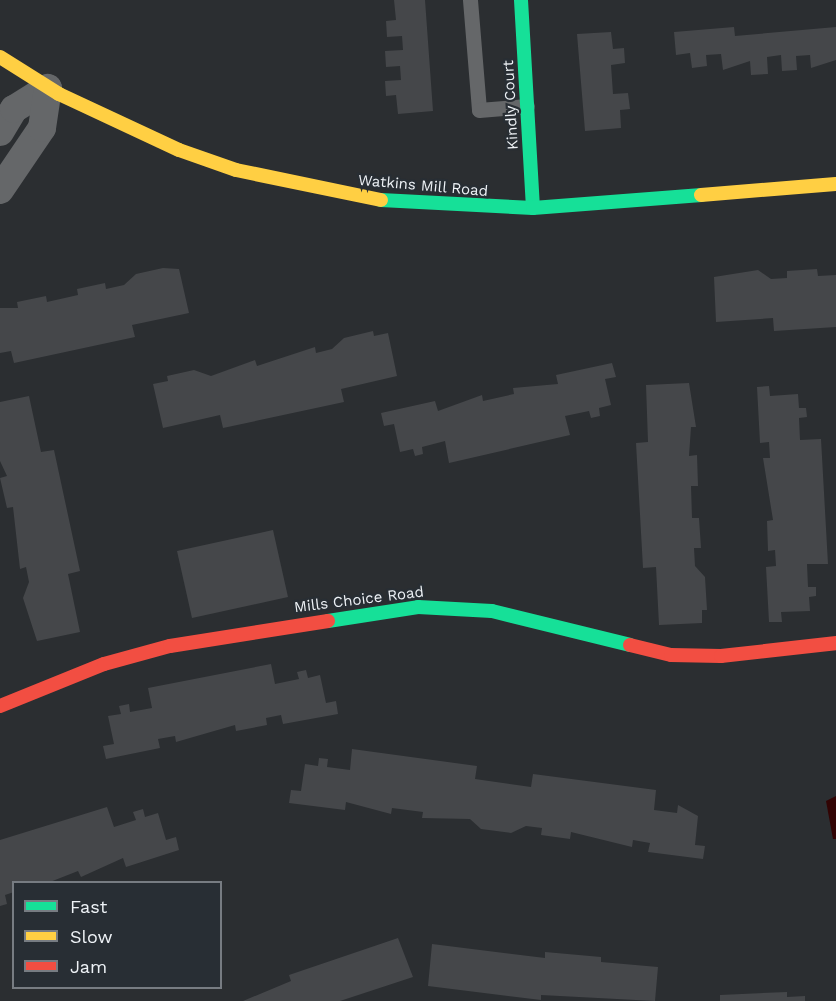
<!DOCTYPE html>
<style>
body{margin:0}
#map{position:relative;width:836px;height:1001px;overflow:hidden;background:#2b2e31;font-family:"Work Sans",sans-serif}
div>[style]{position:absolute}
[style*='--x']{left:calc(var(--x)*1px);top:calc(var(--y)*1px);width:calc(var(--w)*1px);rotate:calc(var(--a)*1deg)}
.water>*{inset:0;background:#320404}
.building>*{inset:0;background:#45474a}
.lane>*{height:15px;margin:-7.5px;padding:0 7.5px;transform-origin:7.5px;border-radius:7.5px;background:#656769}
.street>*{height:28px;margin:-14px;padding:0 14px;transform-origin:14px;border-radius:14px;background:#656769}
.fast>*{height:14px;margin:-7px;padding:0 7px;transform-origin:7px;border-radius:7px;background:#16e098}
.slow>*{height:14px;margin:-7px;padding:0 7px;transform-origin:7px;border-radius:7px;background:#ffcf43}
.jam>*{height:14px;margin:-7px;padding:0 7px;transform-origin:7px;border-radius:7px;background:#f24e42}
span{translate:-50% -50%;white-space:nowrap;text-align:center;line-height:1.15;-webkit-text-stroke:4.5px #282e34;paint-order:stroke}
.street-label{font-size:15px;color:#eef2f6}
.legend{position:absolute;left:12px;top:881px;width:210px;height:108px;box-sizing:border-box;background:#282e34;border:2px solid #777c82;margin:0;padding:8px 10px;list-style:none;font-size:18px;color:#eef2f6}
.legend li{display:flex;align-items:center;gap:12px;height:30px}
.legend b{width:30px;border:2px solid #777c82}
</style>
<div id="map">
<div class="water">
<i style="clip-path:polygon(836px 796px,836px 839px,833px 839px,826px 801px)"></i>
</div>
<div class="building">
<i style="clip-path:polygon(394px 0,425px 0,433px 111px,398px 114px,396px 95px,386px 96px,385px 81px,401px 80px,400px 66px,386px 67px,385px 51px,403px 50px,402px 36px,387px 37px,386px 21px,396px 20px)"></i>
<i style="clip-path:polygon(734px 27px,735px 36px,836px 27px,836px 60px,811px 68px,810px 55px,796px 56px,797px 70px,782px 71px,781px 55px,767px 57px,768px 74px,751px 75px,750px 61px,723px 70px,721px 54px,706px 55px,707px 66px,692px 68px,690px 53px,676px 55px,674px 32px)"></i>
<i style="clip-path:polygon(611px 32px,613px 49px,624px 48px,625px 63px,611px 65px,613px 94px,628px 93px,630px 109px,620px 110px,621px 128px,585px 131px,577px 34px)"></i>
<i style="clip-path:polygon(163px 268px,179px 269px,189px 313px,132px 325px,135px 337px,14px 363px,11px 351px,0 353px,0 308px,18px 308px,17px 302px,46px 296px,47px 302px,78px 295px,77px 289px,105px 283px,106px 289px,124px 285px,136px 274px)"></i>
<i style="clip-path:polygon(817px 269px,818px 276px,836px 275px,836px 327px,774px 331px,773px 318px,716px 322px,714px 277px,758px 270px,771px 279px,787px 278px,787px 271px)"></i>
<i style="clip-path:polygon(373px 331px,374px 336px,388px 333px,397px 376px,341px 389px,344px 402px,223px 428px,220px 415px,163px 428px,153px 384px,168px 381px,167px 376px,194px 370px,211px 376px,255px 360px,257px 366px,315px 347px,316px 353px,332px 349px,344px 338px)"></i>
<i style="clip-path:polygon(612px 363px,616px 377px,605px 379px,611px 405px,599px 408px,600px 416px,591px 418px,589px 411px,565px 416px,570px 435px,449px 463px,445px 441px,422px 447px,423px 454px,415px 456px,413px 449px,400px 452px,394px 424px,384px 426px,381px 413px,435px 401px,438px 411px,482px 395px,483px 401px,514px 394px,513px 388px,558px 384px,556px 375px)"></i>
<i style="clip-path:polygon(689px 383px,696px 427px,691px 427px,689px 456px,697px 455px,698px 486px,691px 486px,692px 518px,699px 518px,701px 548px,694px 548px,695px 566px,705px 577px,707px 610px,702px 610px,702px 623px,659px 625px,656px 567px,643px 568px,636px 443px,648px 442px,646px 385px)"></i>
<i style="clip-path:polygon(769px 386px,770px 396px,798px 394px,799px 408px,806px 408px,807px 417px,799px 418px,800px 440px,821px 439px,828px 564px,807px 564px,808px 587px,816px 587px,816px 596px,809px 597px,810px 611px,781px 612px,782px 622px,769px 622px,766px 567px,776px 566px,775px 550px,768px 551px,767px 521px,773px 520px,763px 458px,770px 458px,769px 442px,760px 443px,757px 387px)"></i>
<i style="clip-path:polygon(29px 396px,41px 452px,54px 450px,80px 571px,68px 574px,80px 632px,37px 641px,23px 598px,29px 582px,26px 567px,20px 569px,13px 507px,7px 508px,0 478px,7px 476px,0 461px,0 402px)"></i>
<i style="clip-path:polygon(273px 530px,288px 597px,192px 618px,177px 551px)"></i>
<i style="clip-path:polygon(271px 664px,275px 684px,299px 679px,297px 672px,306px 670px,308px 678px,320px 675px,326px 703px,336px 701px,338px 714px,283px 724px,281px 715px,266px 718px,267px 725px,236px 731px,235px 725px,176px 742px,175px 736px,158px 739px,160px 748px,106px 759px,103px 746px,114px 744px,108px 716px,121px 714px,119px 706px,129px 704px,130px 712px,152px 708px,148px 688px)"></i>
<i style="clip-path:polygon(352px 749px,477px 766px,475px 779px,531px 787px,533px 774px,656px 790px,654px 810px,677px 813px,678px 805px,698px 816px,695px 845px,705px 846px,703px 859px,648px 852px,650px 843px,633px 840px,632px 847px,571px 832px,570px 839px,541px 835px,542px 828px,526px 826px,511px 833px,481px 829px,470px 819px,422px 818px,423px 812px,392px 808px,391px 814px,346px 802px,345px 810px,289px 803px,291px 790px,301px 791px,305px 764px,318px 766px,319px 758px,328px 759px,327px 767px,350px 770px)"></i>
<i style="clip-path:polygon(107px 807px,114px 827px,136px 820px,133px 812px,143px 809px,145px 817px,158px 813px,166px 840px,176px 837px,179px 850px,126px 867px,123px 858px,81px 877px,78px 871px,50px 882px,14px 882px,14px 892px,5px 895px,7px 904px,0 906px,0 840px)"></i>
<i style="clip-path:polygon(398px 938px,413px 977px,340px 1001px,243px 1001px,291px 981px,289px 975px)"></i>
<i style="clip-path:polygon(432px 944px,545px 958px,545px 952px,601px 957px,601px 962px,658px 967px,655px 1001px,541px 995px,541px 1000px,428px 986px)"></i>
<i style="clip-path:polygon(787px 992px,787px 997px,805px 996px,805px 1001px,720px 1001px,720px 995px)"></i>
</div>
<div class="lane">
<i style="--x:470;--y:0;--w:110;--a:85.3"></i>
<i style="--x:479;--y:110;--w:48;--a:-4.8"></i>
</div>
<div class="street">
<i style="--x:0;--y:132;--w:27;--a:-59"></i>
<i style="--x:14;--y:109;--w:40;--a:-32"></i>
<i style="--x:0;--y:190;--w:75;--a:-55.9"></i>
<i style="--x:42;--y:128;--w:40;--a:-81.5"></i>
</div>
<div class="fast">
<i style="--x:521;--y:0;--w:208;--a:86.7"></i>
<i style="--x:381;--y:200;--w:152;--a:3"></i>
<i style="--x:533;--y:208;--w:169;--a:-4.4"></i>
<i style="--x:328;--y:621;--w:91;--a:-8.8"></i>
<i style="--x:418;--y:607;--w:74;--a:3.1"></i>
<i style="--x:492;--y:611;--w:142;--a:13.8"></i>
</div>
<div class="slow">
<i style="--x:0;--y:57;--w:70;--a:32.1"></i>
<i style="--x:59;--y:94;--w:132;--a:25"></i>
<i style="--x:179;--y:150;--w:60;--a:19.3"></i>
<i style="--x:236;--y:170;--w:148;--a:11.7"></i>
<i style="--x:701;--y:195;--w:135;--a:-4.7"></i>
</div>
<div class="jam">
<i style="--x:630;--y:645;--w:42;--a:13.7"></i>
<i style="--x:671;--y:655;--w:50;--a:1.1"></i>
<i style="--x:721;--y:656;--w:116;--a:-6.4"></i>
<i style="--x:0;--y:706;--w:112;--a:-22"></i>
<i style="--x:104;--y:664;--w:68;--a:-15.3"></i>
<i style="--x:170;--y:646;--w:160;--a:-9"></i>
</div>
<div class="street-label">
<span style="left:511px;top:105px;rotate:-93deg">Kindly Court</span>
<span style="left:423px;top:186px;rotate:5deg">Watkins Mill Road</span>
<span style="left:359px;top:600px;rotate:-7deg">Mills Choice Road</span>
</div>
<ul class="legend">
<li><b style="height:8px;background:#16e098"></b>Fast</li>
<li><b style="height:8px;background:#ffcf43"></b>Slow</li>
<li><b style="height:8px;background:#f24e42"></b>Jam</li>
</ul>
</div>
